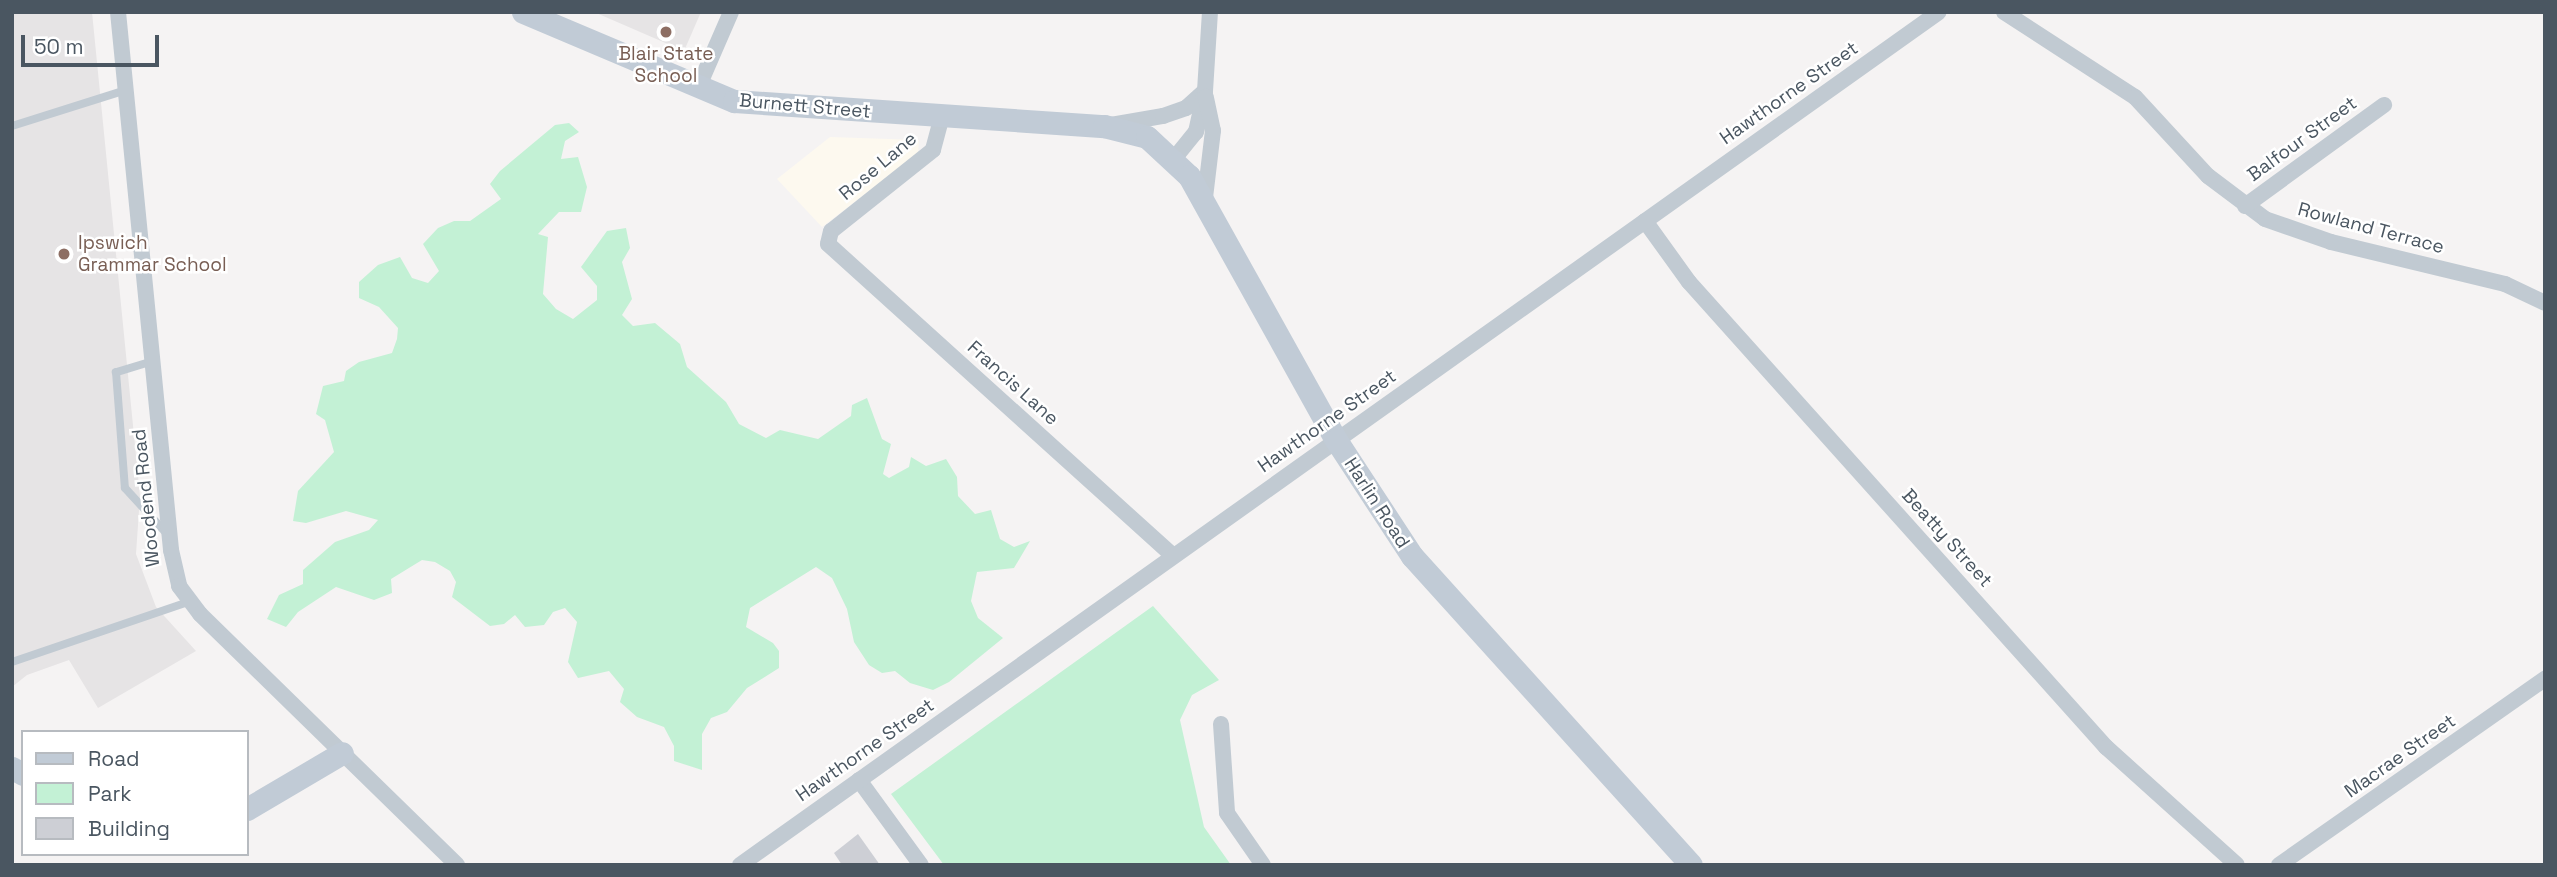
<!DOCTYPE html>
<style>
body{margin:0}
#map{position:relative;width:2557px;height:877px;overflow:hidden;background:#f5f3f3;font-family:"Space Grotesk",sans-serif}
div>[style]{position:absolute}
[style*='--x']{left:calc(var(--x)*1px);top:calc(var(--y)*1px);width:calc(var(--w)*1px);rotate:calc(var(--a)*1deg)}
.commercial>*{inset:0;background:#fdf9ef}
.education>*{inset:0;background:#e6e4e5}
.green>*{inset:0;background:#c3f1d5}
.building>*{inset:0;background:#cdcfd5}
.lane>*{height:8px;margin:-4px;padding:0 4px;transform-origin:4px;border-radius:4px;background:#c1cad2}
.street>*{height:16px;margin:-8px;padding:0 8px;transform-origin:8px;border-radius:8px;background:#c1cad2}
.secondary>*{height:23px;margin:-11.5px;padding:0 11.5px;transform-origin:11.5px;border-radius:11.5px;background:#c1cbd6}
.dots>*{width:19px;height:19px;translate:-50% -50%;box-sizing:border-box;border:4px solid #fff;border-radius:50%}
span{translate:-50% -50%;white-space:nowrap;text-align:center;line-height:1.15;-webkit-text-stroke:5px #fff;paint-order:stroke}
.education-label{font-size:19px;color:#785e54}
.left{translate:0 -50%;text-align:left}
.street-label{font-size:19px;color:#4a5661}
.frame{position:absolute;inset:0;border:14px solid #4a5661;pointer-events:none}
.legend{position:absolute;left:21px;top:730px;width:228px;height:126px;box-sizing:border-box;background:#fff;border:2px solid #b7bbc0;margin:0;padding:9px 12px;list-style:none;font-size:21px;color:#4a5661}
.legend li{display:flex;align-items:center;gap:14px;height:35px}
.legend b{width:35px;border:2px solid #b7bbc0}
.scale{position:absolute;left:21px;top:35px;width:138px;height:32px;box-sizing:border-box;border:4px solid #4a5661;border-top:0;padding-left:9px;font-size:21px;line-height:24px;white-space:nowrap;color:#4a5661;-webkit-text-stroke:5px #fff;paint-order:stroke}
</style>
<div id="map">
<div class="commercial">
<i style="clip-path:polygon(830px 137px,919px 140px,918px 153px,822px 227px,777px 179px)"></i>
</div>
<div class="education">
<i style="clip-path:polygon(12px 12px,92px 12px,140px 496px,136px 554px,156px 607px,196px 651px,98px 708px,69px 660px,27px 675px,12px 687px)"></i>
<i style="clip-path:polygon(594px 12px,701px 12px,684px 51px)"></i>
</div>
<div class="green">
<i style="clip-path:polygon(569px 123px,579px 132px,565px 141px,561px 159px,578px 157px,587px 187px,581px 212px,559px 212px,538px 234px,548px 237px,543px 294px,556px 309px,573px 319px,597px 300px,597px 286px,581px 267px,607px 231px,626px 228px,630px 248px,622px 262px,632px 299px,622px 315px,633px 326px,655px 323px,680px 344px,687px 367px,726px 402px,739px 424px,766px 438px,780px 430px,818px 439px,851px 416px,852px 405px,867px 398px,882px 439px,891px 444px,883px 474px,889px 478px,909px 467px,911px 457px,926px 466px,946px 459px,957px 477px,958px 496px,975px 514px,991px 510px,1000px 539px,1014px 547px,1030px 541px,1014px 568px,977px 572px,971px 601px,978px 618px,1003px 638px,949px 682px,933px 690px,910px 683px,895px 671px,882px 673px,869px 665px,854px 642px,847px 609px,832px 578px,816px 567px,750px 608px,746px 627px,773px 643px,779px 651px,779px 668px,747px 688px,727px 712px,711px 718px,702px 734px,702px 770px,674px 761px,674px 746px,664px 727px,637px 717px,620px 702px,624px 689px,609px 671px,578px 678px,568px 662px,577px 622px,565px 608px,553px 612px,544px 625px,525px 627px,515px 615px,504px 624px,490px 626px,452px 597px,456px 582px,450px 571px,435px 562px,422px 560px,391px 579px,392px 593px,374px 600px,336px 587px,298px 612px,286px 627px,267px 619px,279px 595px,303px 584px,303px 570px,335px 542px,369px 530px,378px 520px,346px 511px,306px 523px,293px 521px,298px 491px,334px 452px,325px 420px,316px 414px,323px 386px,344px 381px,346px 371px,359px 362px,392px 353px,397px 339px,398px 328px,379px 307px,359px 298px,359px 282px,378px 265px,400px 257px,412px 278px,428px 283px,439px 271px,423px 244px,438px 228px,454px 221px,470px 221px,501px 199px,490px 184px,500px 171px,555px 125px)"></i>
<i style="clip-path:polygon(1153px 606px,1219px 680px,1192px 695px,1180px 720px,1204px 827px,1231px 865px,944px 865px,891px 794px)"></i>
</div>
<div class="building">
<i style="clip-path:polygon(858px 834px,880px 865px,842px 865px,834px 853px)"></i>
</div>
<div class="lane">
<i style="--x:12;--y:126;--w:120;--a:-17.5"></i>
<i style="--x:153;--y:361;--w:39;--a:163"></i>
<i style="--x:116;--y:372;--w:116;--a:85.6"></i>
<i style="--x:125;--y:488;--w:64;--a:47.5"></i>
<i style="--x:12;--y:662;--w:186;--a:-18.8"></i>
</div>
<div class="street">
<i style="--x:118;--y:12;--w:541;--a:84.37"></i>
<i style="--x:171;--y:550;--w:37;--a:77"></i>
<i style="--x:179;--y:586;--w:35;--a:53"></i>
<i style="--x:200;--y:614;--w:359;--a:44.3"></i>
<i style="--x:2004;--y:12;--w:156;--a:33"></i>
<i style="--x:2135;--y:97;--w:108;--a:47.3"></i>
<i style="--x:2208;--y:176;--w:71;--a:37"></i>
<i style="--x:2265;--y:219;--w:70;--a:19.2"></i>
<i style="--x:2331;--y:242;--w:179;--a:13.6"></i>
<i style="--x:2505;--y:284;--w:44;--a:25.4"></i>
<i style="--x:698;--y:88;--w:83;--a:-66.5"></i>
<i style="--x:942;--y:116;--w:35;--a:105"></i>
<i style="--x:933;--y:150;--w:130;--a:141.5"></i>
<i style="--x:831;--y:231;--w:13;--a:103"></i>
<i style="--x:828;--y:244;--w:465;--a:42.1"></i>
<i style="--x:1111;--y:125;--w:53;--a:-9.8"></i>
<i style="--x:1163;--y:116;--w:24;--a:-19"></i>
<i style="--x:1186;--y:108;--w:25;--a:-42"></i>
<i style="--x:1173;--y:160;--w:36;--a:-51"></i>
<i style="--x:1196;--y:132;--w:42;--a:-77.6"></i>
<i style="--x:1205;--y:91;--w:79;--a:-86.4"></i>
<i style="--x:1204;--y:206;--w:76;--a:-83.2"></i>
<i style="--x:1213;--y:131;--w:35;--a:-102"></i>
<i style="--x:2245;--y:206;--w:172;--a:-36"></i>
<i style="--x:1645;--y:221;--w:75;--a:54.2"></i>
<i style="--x:1689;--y:282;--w:625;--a:48.12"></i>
<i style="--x:2106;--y:747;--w:176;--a:42"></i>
<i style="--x:1221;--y:724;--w:89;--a:86.1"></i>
<i style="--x:1227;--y:813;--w:63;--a:55.3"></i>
<i style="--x:859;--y:780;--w:105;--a:53.9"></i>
<i style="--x:740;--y:865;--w:1471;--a:-35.43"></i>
<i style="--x:2279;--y:865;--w:325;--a:-35"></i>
</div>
<div class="secondary">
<i style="--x:523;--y:12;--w:229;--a:22.9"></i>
<i style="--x:734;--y:101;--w:371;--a:3.9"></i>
<i style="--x:1104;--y:126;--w:44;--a:14.3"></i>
<i style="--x:1147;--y:137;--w:57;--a:42.9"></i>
<i style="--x:1189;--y:176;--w:302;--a:60.9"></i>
<i style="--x:1336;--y:440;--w:139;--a:56.8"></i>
<i style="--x:1412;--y:556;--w:416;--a:47.9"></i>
<i style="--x:12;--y:768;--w:13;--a:29"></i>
<i style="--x:247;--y:809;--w:110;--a:-30.5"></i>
</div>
<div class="dots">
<i style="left:666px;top:32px;background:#8d6e63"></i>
<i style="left:64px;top:254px;background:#8d6e63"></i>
</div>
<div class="education-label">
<span style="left:666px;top:65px">Blair State<br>School</span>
<span class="left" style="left:78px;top:254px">Ipswich<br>Grammar School</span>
</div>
<div class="street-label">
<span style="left:1789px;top:93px;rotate:-35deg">Hawthorne Street</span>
<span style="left:805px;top:106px;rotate:5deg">Burnett Street</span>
<span style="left:2302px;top:139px;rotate:-36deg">Balfour Street</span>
<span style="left:878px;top:166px;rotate:-40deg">Rose Lane</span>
<span style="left:2371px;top:228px;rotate:15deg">Rowland Terrace</span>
<span style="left:1013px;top:383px;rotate:42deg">Francis Lane</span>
<span style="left:1327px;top:421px;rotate:-35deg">Hawthorne Street</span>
<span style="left:146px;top:498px;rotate:-96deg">Woodend Road</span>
<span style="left:1377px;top:503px;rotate:57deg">Harlin Road</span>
<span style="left:1947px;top:538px;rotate:48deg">Beatty Street</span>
<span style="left:865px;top:750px;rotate:-35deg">Hawthorne Street</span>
<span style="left:2400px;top:756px;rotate:-35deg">Macrae Street</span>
</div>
<div class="frame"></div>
<ul class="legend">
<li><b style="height:9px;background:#c1cbd6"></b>Road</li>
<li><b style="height:19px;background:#c3f1d5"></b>Park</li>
<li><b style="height:19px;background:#cdcfd5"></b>Building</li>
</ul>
<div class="scale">50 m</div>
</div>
